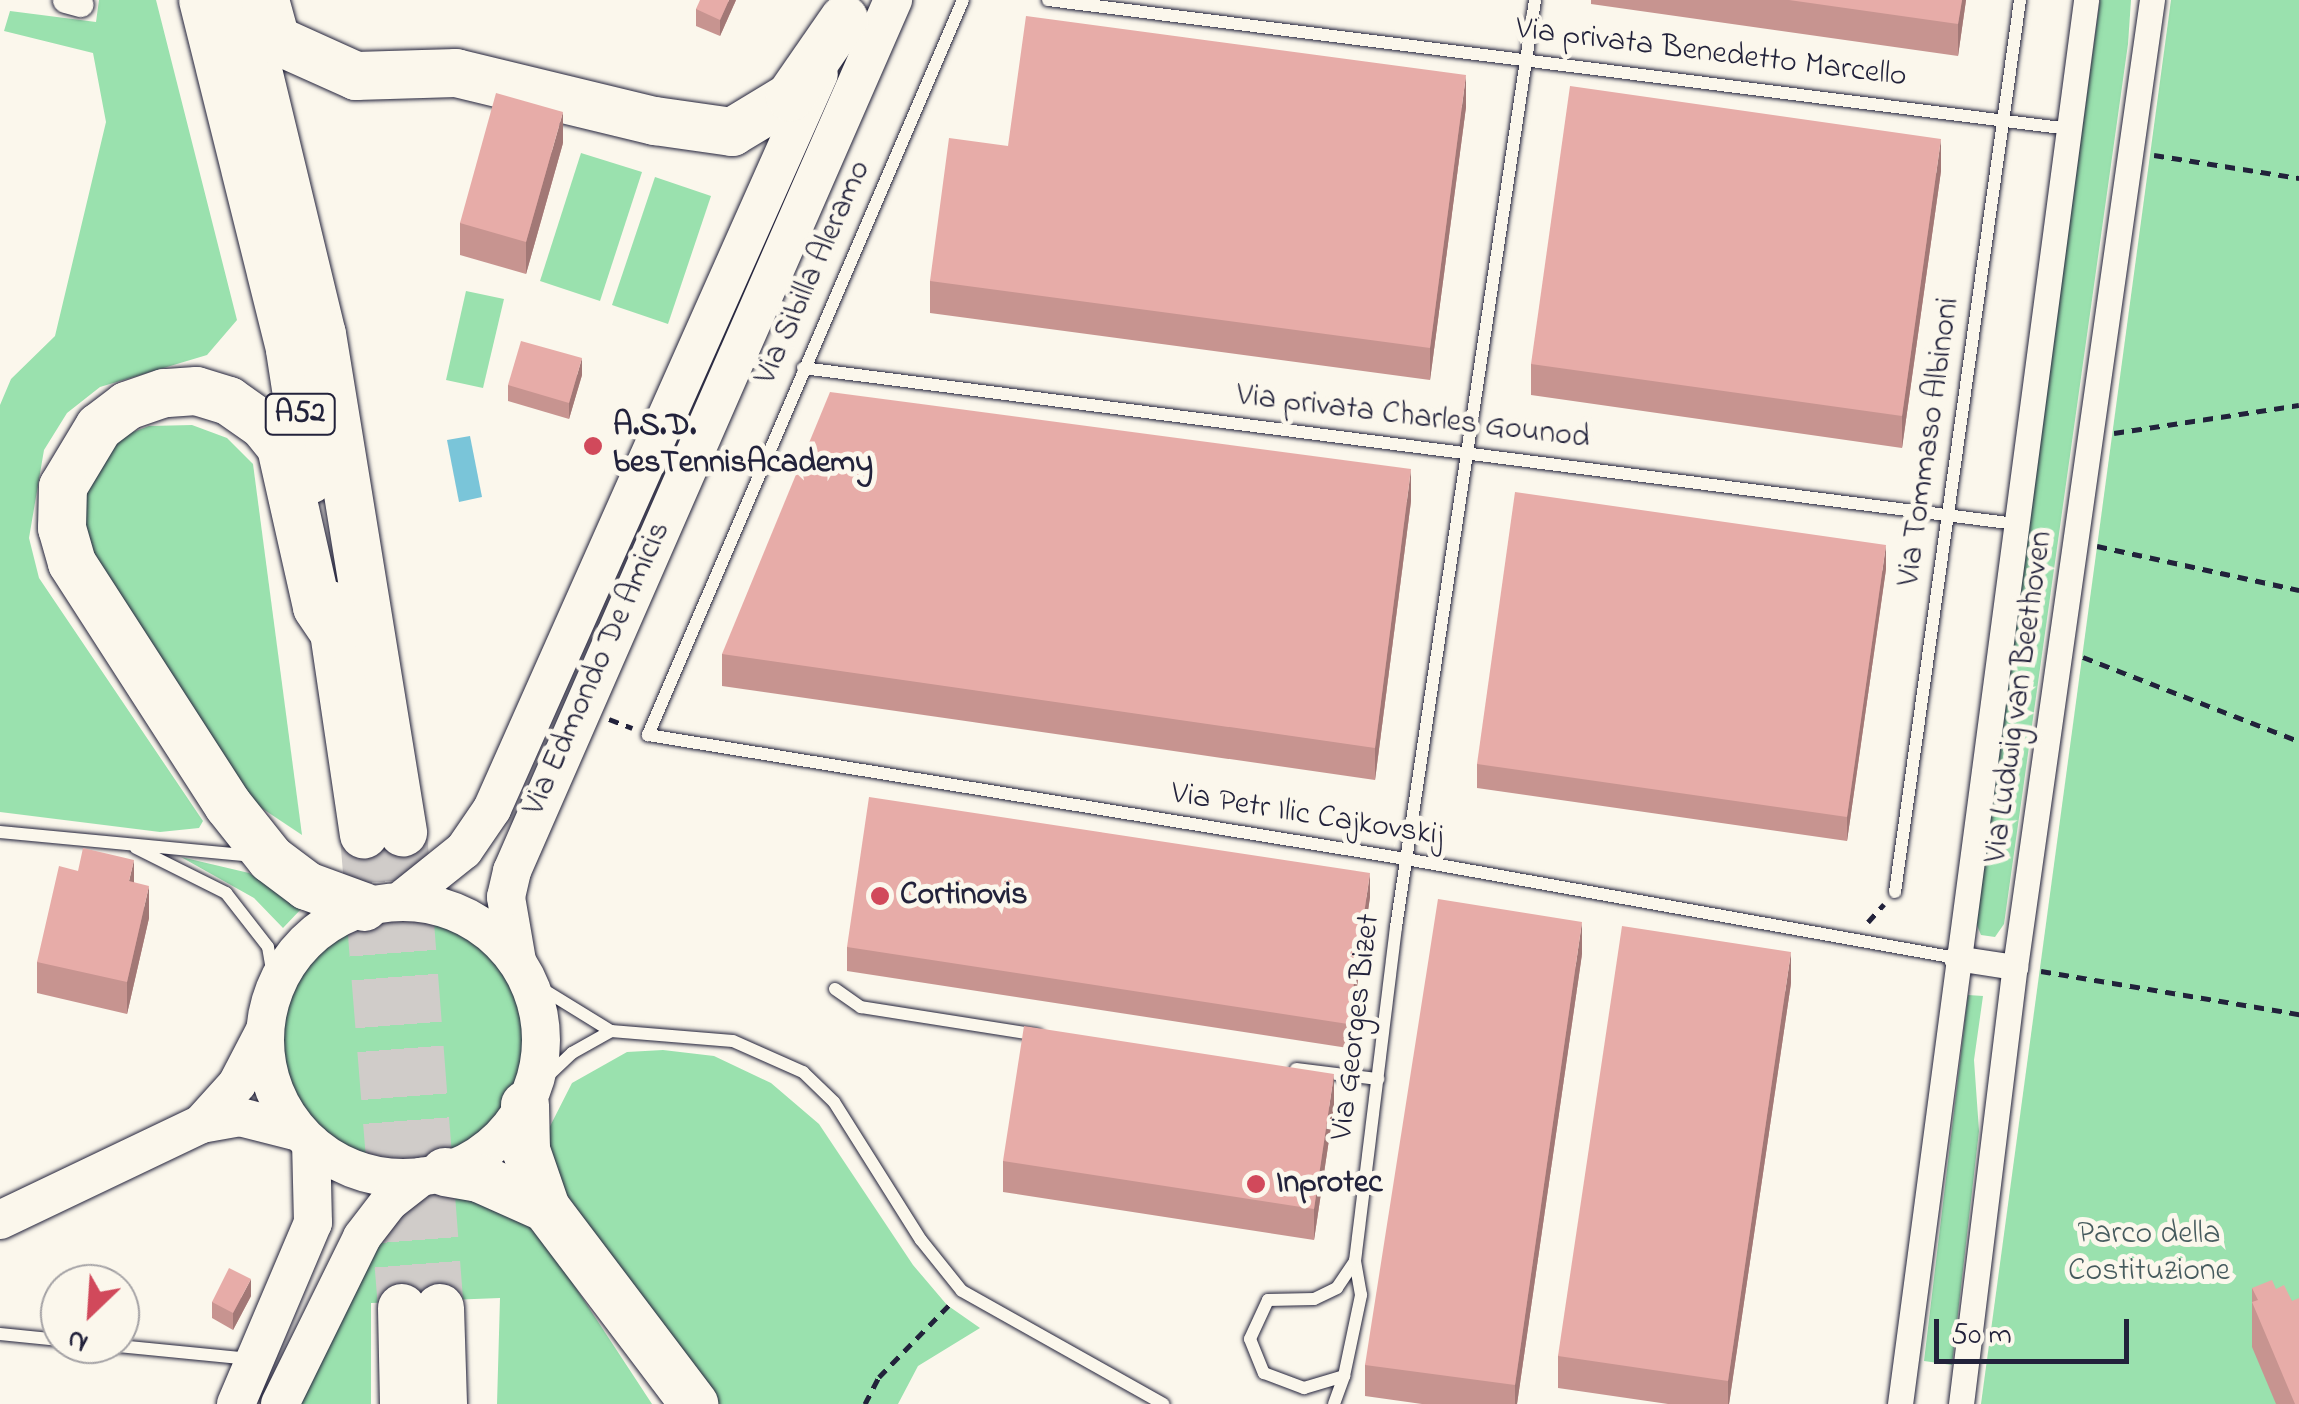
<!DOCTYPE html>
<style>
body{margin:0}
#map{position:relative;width:2299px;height:1404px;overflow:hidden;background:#fbf7ec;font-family:"Indie Flower",sans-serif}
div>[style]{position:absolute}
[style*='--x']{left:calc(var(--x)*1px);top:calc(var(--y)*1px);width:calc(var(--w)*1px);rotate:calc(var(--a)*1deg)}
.green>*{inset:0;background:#9ae1ae}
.round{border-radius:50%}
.water>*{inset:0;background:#7ac5d9}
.highway-tunnel>*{height:48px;margin-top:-24px;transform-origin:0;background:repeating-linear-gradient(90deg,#d0ccc9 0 48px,transparent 0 72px)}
.path>*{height:5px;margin-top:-2.5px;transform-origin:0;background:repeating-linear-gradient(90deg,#22223b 0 10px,transparent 0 18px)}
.roads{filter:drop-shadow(0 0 2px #22223b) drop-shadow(0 0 2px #22223b)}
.lane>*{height:12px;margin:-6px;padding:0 6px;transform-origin:6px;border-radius:6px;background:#fbf7ec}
.street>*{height:25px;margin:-12.5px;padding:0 12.5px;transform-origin:12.5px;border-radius:12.5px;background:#fbf7ec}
.secondary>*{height:38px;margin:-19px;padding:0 19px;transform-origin:19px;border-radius:19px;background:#fbf7ec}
.secondary>.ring{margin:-19px;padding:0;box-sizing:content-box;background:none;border:38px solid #fbf7ec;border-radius:50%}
.highway>*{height:48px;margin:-24px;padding:0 24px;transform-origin:24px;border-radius:24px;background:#fbf7ec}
.wall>*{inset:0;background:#c79490}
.shaded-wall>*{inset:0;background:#a27876}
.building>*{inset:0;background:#e7aca8}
.dots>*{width:28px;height:28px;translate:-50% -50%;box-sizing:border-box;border:5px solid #fbf7ec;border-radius:50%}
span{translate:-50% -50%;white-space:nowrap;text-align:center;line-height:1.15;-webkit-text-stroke:10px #fbf7ec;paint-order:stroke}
.shield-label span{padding:2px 8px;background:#fbf7ec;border:2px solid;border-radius:8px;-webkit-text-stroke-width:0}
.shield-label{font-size:30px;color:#22223b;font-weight:700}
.street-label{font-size:32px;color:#22223b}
.poi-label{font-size:32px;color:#22223b;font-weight:700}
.left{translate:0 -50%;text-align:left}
.park-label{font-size:32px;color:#465b5e}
.north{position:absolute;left:40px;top:1264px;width:100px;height:100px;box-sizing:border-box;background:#fbf7ec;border:2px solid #a4a2a5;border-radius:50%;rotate:205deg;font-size:28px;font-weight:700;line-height:40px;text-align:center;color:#22223b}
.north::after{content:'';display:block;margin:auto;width:35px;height:45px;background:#d1495b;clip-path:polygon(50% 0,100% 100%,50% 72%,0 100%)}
.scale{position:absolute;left:1934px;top:1319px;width:195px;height:45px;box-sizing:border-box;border:5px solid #22223b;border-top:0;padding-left:12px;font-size:30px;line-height:35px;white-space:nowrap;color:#22223b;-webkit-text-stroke:8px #fbf7ec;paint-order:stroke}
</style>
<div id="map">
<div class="green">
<i style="clip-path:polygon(99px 0,156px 0,237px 320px,207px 355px,100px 387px,67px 413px,44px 450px,29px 538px,39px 578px,203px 821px,199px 828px,160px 832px,0 812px,0 405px,11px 379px,55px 336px,106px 122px,93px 53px,4px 31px,10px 11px,96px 22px)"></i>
<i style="clip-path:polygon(2100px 0,2131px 0,2128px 44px,2004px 924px,1995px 937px,1981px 935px,1974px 918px)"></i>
<i style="clip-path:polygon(2171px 0,2299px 0,2299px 1404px,1981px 1404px)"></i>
<i style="clip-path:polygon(581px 153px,642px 172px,600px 301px,540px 281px)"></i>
<i style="clip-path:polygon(655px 177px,711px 196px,668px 324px,612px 305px)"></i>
<i style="clip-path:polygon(466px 291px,504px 299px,483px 388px,446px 380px)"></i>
<i style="clip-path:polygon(192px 425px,227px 438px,253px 464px,302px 835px,251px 801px,94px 563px,78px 496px,117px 438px,149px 426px)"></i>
<i style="clip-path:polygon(181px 857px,249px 873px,302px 908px,283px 928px,254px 898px)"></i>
<i class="round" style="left:278px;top:915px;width:250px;height:250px"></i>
<i style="clip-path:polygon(1968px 995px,1983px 996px,1974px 1060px,1979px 1131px,1952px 1365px,1924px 1361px)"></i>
<i style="clip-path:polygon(663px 1050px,714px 1056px,771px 1083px,819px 1124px,913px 1265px,947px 1305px,980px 1328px,918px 1366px,898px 1404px,713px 1404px,555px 1178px,542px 1142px,572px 1083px,627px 1052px)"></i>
<i style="clip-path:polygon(474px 1194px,530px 1218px,652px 1404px,497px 1404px,500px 1298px,371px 1303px,371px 1404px,294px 1404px,386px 1232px,422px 1202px)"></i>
</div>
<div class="water">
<i style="clip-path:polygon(470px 436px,482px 497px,459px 502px,447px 440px)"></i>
</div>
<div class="highway-tunnel">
<i style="--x:403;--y:832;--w:477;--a:85.6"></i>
<i style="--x:364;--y:835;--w:475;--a:85.4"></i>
</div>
<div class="path">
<i style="--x:2154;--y:155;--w:147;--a:9"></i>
<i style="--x:2114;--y:433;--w:187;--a:-8.6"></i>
<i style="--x:2097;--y:546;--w:207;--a:12.3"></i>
<i style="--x:2083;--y:657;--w:232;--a:21.3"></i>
<i style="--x:609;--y:719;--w:25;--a:21"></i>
<i style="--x:1868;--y:922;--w:24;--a:-48"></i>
<i style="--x:2041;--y:971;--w:262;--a:9.5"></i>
<i style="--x:865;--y:1404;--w:30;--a:-63"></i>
<i style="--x:879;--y:1377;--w:102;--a:-45.8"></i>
</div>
<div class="roads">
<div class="lane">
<i style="--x:963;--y:0;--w:800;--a:113.2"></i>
<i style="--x:648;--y:735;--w:768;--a:9.29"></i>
<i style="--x:1406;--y:859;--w:559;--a:10.2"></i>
<i style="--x:1048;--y:0;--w:1029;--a:7.2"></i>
<i style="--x:803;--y:368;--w:1223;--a:7.33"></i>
<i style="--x:0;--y:832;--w:255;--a:5.4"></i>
<i style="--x:136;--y:848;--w:101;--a:26.6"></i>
<i style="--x:226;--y:893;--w:68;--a:52.1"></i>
<i style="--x:268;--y:947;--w:41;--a:80.1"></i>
<i style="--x:1895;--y:892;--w:901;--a:-82.02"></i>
<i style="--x:528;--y:980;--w:97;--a:31.6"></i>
<i style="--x:611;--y:1031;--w:122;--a:4.7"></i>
<i style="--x:733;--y:1041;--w:77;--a:23.9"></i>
<i style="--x:803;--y:1072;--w:43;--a:44.1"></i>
<i style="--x:834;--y:1102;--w:163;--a:57.8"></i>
<i style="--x:921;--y:1240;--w:65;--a:51.2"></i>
<i style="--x:962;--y:1291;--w:231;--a:29.3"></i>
<i style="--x:835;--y:989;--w:32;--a:35"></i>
<i style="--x:861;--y:1007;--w:179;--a:9"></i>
<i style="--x:1296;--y:1069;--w:83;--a:7"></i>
<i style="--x:533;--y:1090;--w:54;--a:-43.5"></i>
<i style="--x:572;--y:1053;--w:45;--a:-29.4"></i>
<i style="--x:1355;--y:1261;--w:32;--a:124"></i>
<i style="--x:1337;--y:1288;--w:25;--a:154"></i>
<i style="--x:1314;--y:1299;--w:46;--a:178.8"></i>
<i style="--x:1268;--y:1300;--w:43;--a:114.8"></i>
<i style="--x:1250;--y:1339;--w:37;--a:68"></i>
<i style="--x:1264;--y:1373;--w:43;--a:20.6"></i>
<i style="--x:1304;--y:1388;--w:42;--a:-16.7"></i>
<i style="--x:1344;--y:1376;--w:83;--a:-78.1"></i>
<i style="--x:1361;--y:1295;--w:35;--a:-100"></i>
<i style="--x:1355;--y:1261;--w:337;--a:-83"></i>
<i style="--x:1396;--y:927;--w:937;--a:-81.47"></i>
<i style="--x:0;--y:1334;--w:60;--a:5.7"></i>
<i style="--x:98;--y:1344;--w:153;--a:5.6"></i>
<i style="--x:1334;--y:1404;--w:30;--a:-70"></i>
</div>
<div class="street">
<i style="--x:65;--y:0;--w:16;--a:15"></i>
<i style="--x:1956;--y:958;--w:60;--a:8.7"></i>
<i style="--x:1900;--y:1404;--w:1416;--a:-82.45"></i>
<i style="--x:1961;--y:1404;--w:440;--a:-83"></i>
<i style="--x:2015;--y:967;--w:977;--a:-81.94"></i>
</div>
<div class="secondary">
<i class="ring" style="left:265px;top:902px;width:238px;height:238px"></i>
<i style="--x:399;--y:902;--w:83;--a:-38.7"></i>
<i style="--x:464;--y:850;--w:50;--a:-55.7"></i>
<i style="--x:492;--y:809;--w:804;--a:-66.02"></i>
<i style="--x:517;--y:961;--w:65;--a:-99.8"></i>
<i style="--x:506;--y:897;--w:27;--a:-77"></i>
<i style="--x:512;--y:871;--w:951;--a:-66.37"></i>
<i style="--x:201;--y:1124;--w:54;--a:-48"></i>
<i style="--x:237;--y:1084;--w:59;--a:-62.6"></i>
<i style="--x:0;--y:1220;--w:223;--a:-25.5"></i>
<i style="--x:201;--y:1124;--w:40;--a:-10"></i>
<i style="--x:240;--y:1117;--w:61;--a:14.3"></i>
<i style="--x:236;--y:1404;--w:197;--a:-67"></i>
<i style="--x:313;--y:1223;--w:80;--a:-91.4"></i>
<i style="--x:280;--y:1404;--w:186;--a:-63.8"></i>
<i style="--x:362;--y:1237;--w:44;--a:-52.4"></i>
<i style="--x:389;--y:1202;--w:41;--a:-38"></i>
</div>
<div class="highway">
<i style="--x:203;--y:0;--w:361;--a:76"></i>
<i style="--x:290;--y:350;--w:131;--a:81.2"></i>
<i style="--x:241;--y:0;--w:344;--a:76.4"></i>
<i style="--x:322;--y:334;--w:505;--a:80.76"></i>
<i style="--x:265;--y:0;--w:41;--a:74.6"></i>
<i style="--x:276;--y:40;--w:88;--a:24.2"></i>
<i style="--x:356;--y:76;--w:100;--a:-1.7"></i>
<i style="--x:456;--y:73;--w:205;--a:13.6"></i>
<i style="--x:655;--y:121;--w:78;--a:8.1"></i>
<i style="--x:732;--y:132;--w:68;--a:-31.1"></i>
<i style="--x:790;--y:97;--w:95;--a:-55.3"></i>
<i style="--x:330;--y:605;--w:232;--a:81.6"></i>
<i style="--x:335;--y:634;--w:32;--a:-124"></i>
<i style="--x:317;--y:607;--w:164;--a:-102.7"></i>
<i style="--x:281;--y:447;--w:28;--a:-129"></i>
<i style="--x:263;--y:425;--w:42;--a:-144.8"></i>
<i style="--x:229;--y:401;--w:34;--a:-163"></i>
<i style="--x:196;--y:391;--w:32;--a:176"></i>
<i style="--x:164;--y:393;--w:39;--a:161"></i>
<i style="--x:127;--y:406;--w:35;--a:143"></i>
<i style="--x:99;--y:427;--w:70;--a:121"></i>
<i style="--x:63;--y:487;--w:41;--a:91.4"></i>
<i style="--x:62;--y:528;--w:36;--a:74"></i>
<i style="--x:72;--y:563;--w:288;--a:57.2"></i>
<i style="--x:228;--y:805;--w:69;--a:51.5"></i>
<i style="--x:271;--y:859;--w:45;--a:36.9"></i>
<i style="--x:307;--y:886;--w:61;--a:20.2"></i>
<i style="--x:525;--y:1105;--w:45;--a:88.7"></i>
<i style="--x:526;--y:1150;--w:61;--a:71"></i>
<i style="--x:546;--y:1208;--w:246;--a:52.9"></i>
<i style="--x:445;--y:1172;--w:35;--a:10"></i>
<i style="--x:479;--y:1178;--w:73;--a:24.1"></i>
<i style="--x:402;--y:1308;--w:96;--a:88.8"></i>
<i style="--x:440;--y:1308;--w:96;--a:88.2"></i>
</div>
</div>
<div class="wall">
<i style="clip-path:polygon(736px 0,720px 36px,696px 26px,696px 9px)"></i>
<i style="clip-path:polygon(1591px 0,1966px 0,1958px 56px,1591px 4px)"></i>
<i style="clip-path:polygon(1466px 107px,1430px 380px,930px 313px,930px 281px,1008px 146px)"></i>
<i style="clip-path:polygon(563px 143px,526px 274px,460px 255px,460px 223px)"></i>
<i style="clip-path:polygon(1941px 171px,1902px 448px,1531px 395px,1531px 364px)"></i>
<i style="clip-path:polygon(582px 375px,569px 419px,508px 401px,508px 385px)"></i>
<i style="clip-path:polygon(1411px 501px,1375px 780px,722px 686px,722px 654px)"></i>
<i style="clip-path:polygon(1886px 569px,1847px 841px,1477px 788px,1477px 764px)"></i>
<i style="clip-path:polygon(134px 882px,149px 918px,127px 1014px,37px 993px,37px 962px)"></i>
<i style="clip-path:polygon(1370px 897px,1348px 1048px,847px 971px,847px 947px)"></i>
<i style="clip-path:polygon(1582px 954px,1517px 1404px,1422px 1404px,1365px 1396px,1365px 1365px)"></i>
<i style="clip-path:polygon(1791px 983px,1729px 1404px,1668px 1404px,1558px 1388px,1558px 1356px)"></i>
<i style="clip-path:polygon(1334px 1106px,1314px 1240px,1003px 1192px,1003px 1161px)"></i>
<i style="clip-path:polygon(2252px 1288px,2276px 1289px,2292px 1301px,2299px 1404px,2276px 1404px,2252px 1347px)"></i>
<i style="clip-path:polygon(251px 1296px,233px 1330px,212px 1318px,212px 1302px)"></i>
</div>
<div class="shaded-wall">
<i style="clip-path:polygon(729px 0,736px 0,720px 36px,720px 20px)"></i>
<i style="clip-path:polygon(1962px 0,1966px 0,1958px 56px,1958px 24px)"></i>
<i style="clip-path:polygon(1466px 75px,1466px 107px,1430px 380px,1430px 348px)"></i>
<i style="clip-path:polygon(563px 112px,563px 143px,526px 274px,526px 242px)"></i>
<i style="clip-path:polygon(1941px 139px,1941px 171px,1902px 448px,1902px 416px)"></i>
<i style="clip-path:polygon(582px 358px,582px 375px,569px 419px,569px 403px)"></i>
<i style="clip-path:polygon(1411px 469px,1411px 501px,1375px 780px,1375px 748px)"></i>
<i style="clip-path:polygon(1886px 545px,1886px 569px,1847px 841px,1847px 817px)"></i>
<i style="clip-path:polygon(134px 860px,134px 892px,129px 881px)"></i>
<i style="clip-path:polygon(1370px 873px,1370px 897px,1348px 1048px,1348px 1024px)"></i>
<i style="clip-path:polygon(149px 886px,149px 918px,127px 1014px,127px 982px)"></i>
<i style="clip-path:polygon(1582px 922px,1582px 954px,1517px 1404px,1515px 1404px,1515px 1385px)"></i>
<i style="clip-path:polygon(1791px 952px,1791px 983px,1729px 1404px,1728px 1404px,1728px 1381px)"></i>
<i style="clip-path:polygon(1334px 1074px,1334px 1106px,1314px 1240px,1314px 1209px)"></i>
<i style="clip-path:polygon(251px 1279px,251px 1296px,233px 1330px,233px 1313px)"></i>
</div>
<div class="building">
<i style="clip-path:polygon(700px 0,729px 0,720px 20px,696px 9px)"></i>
<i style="clip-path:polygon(1789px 0,1962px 0,1958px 24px)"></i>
<i style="clip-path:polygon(1026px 16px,1466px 75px,1430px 348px,930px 281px,949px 138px,1008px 146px)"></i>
<i style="clip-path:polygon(1570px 86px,1941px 139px,1902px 416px,1531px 364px)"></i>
<i style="clip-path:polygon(496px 93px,563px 112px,526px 242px,460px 223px)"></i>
<i style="clip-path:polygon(521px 341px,582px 358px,569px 403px,508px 385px)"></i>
<i style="clip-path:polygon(830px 392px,1411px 469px,1375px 748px,722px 654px)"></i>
<i style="clip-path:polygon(1515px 492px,1886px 545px,1847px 817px,1477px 764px)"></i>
<i style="clip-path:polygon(869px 797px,1370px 873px,1348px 1024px,847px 947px)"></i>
<i style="clip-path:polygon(83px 848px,134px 860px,129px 881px,149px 886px,127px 982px,37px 962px,59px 866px,78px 871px)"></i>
<i style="clip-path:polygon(1438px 899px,1582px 922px,1515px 1385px,1365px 1365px)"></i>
<i style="clip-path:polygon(1622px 926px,1791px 952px,1728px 1381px,1558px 1356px)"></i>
<i style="clip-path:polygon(1024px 1026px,1334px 1074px,1314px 1209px,1003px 1161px)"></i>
<i style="clip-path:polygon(229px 1268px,251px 1279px,233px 1313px,212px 1302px)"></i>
<i style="clip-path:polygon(2272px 1280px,2276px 1289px,2284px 1285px,2292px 1301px,2299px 1298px,2299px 1404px,2295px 1404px,2252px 1302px,2258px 1300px,2252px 1288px)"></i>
</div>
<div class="dots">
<i style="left:593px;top:446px;background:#d1495b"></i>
<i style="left:880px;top:896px;background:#d1495b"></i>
<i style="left:1256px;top:1184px;background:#d1495b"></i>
</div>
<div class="shield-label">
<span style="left:300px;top:414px">A52</span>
</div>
<div class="street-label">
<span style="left:1711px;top:54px;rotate:7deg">Via privata Benedetto Marcello</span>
<span style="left:814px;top:273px;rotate:-66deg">Via Sibilla Aleramo</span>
<span style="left:1413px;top:418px;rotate:7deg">Via privata Charles Gounod</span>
<span style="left:1930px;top:442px;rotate:-82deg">Via Tommaso Albinoni</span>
<span style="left:598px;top:669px;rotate:-66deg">Via Edmondo De Amicis</span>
<span style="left:2020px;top:697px;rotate:-82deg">Via Ludwig van Beethoven</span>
<span style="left:1307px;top:816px;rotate:9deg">Via Petr Ilic Cajkovskij</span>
<span style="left:1357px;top:1027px;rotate:-83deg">Via Georges Bizet</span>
</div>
<div class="poi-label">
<span class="left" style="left:613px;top:446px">A.S.D.<br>besTennisAcademy</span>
<span class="left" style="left:900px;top:896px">Cortinovis</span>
<span class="left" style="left:1276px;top:1184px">Inprotec</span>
</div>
<div class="park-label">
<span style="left:2149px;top:1254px">Parco della<br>Costituzione</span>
</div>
<div class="north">N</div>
<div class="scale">50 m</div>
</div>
